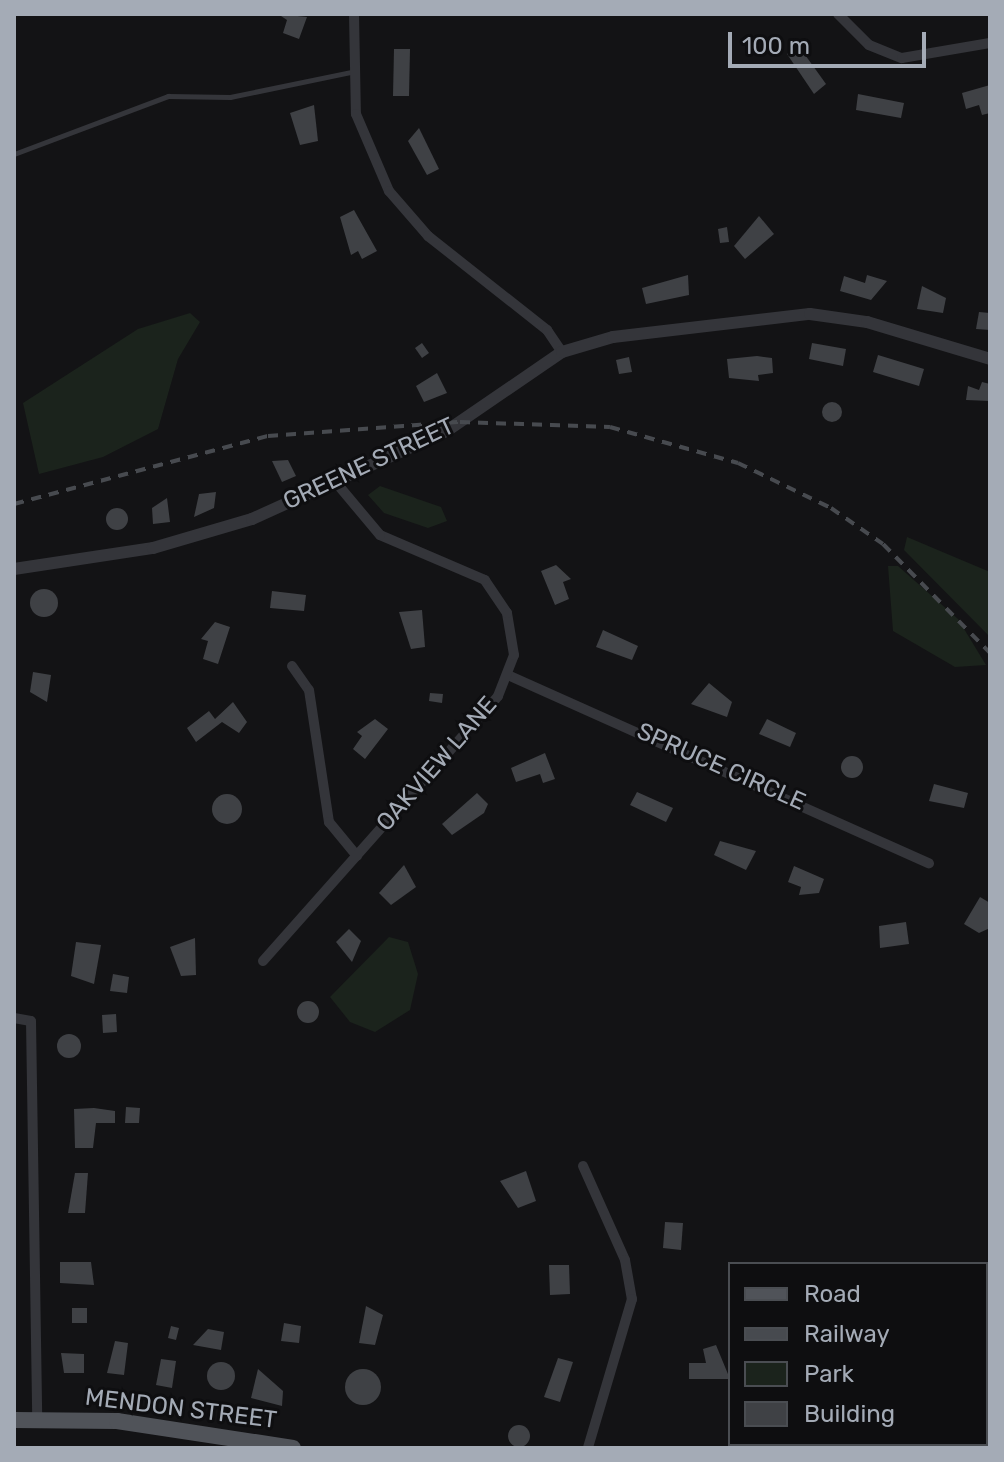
<!DOCTYPE html>
<style>
body{margin:0}
#map{position:relative;width:1004px;height:1462px;overflow:hidden;background:#131315;font-family:Rubik,sans-serif}
div>[style]{position:absolute}
[style*='--x']{left:calc(var(--x)*1px);top:calc(var(--y)*1px);width:calc(var(--w)*1px);rotate:calc(var(--a)*1deg)}
.green>*{inset:0;background:#1b231c}
.building>*{inset:0;background:#3f4145}
.round{border-radius:50%}
.path>*{height:2px;margin-top:-1px;transform-origin:0;background:repeating-linear-gradient(90deg,#3a3d41 0 4px,transparent 0 10px)}
.service>*{height:5px;margin:-2.5px;padding:0 2.5px;transform-origin:2.5px;border-radius:2.5px;background:#34353a}
.minor>*{height:10px;margin:-5px;padding:0 5px;transform-origin:5px;border-radius:5px;background:#34353a}
.tertiary>*{height:12px;margin:-6px;padding:0 6px;transform-origin:6px;border-radius:6px;background:#34353a}
.primary>*{height:16px;margin:-8px;padding:0 8px;transform-origin:8px;border-radius:8px;background:#505359}
.rail>*{height:4px;margin-top:-2px;transform-origin:0;background:repeating-linear-gradient(90deg,#474a4f 0 10px,transparent 0 18px)}
span{translate:-50% -50%;white-space:nowrap;text-align:center;line-height:1.15;-webkit-text-stroke:6px #0e0e10;paint-order:stroke}
.street-label{font-size:24px;color:#a4abb6}
.frame{position:absolute;inset:0;border:16px solid #a4abb6;pointer-events:none}
.legend{position:absolute;left:728px;top:1262px;width:260px;height:184px;box-sizing:border-box;background:#0e0e10;border:2px solid #4a4d52;margin:0;padding:10px 14px;list-style:none;font-size:24px;color:#a4abb6}
.legend li{display:flex;align-items:center;gap:16px;height:40px}
.legend b{width:40px;border:2px solid #4a4d52}
.scale{position:absolute;left:728px;top:32px;width:198px;height:36px;box-sizing:border-box;border:4px solid #a4abb6;border-top:0;padding-left:10px;font-size:24px;line-height:28px;white-space:nowrap;color:#a4abb6;-webkit-text-stroke:6px #0e0e10;paint-order:stroke}
</style>
<div id="map">
<div class="green">
<i style="clip-path:polygon(190px 313px,200px 322px,178px 359px,158px 429px,103px 457px,39px 474px,23px 403px,138px 329px)"></i>
<i style="clip-path:polygon(380px 486px,441px 507px,447px 521px,428px 528px,384px 513px,368px 495px)"></i>
<i style="clip-path:polygon(907px 537px,990px 572px,990px 637px,904px 550px)"></i>
<i style="clip-path:polygon(888px 566px,898px 566px,958px 619px,986px 665px,955px 667px,893px 631px)"></i>
<i style="clip-path:polygon(389px 937px,408px 942px,418px 974px,410px 1010px,375px 1032px,350px 1022px,330px 997px)"></i>
</div>
<div class="building">
<i style="clip-path:polygon(278px 14px,307px 17px,299px 39px,283px 33px,287px 20px)"></i>
<i style="clip-path:polygon(798px 45px,826px 84px,814px 94px,787px 54px)"></i>
<i style="clip-path:polygon(394px 49px,410px 49px,409px 96px,393px 96px)"></i>
<i style="clip-path:polygon(990px 85px,990px 113px,982px 115px,979px 105px,966px 109px,962px 93px)"></i>
<i style="clip-path:polygon(858px 94px,904px 103px,901px 118px,856px 110px)"></i>
<i style="clip-path:polygon(314px 105px,318px 141px,300px 145px,290px 113px)"></i>
<i style="clip-path:polygon(419px 128px,439px 169px,427px 175px,408px 141px)"></i>
<i style="clip-path:polygon(354px 210px,377px 251px,362px 259px,358px 251px,351px 255px,340px 217px)"></i>
<i style="clip-path:polygon(759px 216px,774px 234px,745px 259px,734px 246px)"></i>
<i style="clip-path:polygon(727px 227px,729px 242px,720px 243px,718px 229px)"></i>
<i style="clip-path:polygon(688px 275px,689px 295px,646px 304px,642px 288px)"></i>
<i style="clip-path:polygon(867px 275px,887px 281px,871px 300px,840px 291px,844px 276px,865px 283px)"></i>
<i style="clip-path:polygon(922px 286px,946px 298px,943px 313px,917px 309px)"></i>
<i style="clip-path:polygon(979px 312px,990px 313px,990px 330px,976px 329px)"></i>
<i style="clip-path:polygon(422px 343px,429px 353px,422px 358px,415px 348px)"></i>
<i style="clip-path:polygon(812px 343px,846px 349px,843px 366px,809px 359px)"></i>
<i style="clip-path:polygon(878px 355px,924px 369px,919px 386px,873px 372px)"></i>
<i style="clip-path:polygon(757px 356px,772px 358px,773px 373px,758px 375px,759px 381px,729px 378px,727px 359px)"></i>
<i style="clip-path:polygon(629px 357px,632px 372px,619px 374px,616px 360px)"></i>
<i style="clip-path:polygon(437px 373px,447px 393px,424px 402px,416px 386px)"></i>
<i style="clip-path:polygon(982px 382px,990px 384px,990px 401px,966px 400px,968px 386px,979px 390px)"></i>
<i class="round" style="left:822px;top:402px;width:20px;height:20px"></i>
<i style="clip-path:polygon(288px 460px,296px 476px,282px 482px,272px 461px)"></i>
<i style="clip-path:polygon(216px 492px,214px 508px,194px 517px,199px 494px)"></i>
<i style="clip-path:polygon(167px 498px,170px 522px,153px 524px,152px 508px)"></i>
<i class="round" style="left:106px;top:508px;width:22px;height:22px"></i>
<i style="clip-path:polygon(556px 565px,571px 579px,563px 582px,569px 599px,555px 605px,541px 571px)"></i>
<i class="round" style="left:30px;top:589px;width:28px;height:28px"></i>
<i style="clip-path:polygon(272px 591px,306px 595px,304px 611px,270px 608px)"></i>
<i style="clip-path:polygon(422px 610px,425px 647px,411px 649px,399px 612px)"></i>
<i style="clip-path:polygon(215px 622px,230px 627px,218px 664px,203px 659px,208px 641px,201px 639px)"></i>
<i style="clip-path:polygon(603px 630px,638px 646px,632px 660px,596px 647px)"></i>
<i style="clip-path:polygon(33px 672px,51px 675px,47px 702px,30px 692px)"></i>
<i style="clip-path:polygon(709px 683px,732px 702px,727px 717px,691px 704px)"></i>
<i style="clip-path:polygon(430px 693px,443px 694px,442px 703px,429px 701px)"></i>
<i style="clip-path:polygon(233px 702px,247px 722px,239px 733px,222px 722px,196px 742px,187px 728px,209px 711px,215px 719px)"></i>
<i style="clip-path:polygon(375px 719px,388px 729px,365px 759px,353px 749px,362px 736px,357px 732px)"></i>
<i style="clip-path:polygon(767px 719px,796px 733px,790px 747px,759px 734px)"></i>
<i style="clip-path:polygon(545px 753px,555px 779px,543px 783px,540px 774px,516px 782px,511px 768px)"></i>
<i class="round" style="left:841px;top:756px;width:22px;height:22px"></i>
<i style="clip-path:polygon(934px 784px,968px 793px,964px 808px,929px 801px)"></i>
<i style="clip-path:polygon(637px 792px,673px 808px,666px 822px,630px 805px)"></i>
<i style="clip-path:polygon(477px 793px,488px 804px,484px 813px,452px 835px,442px 824px)"></i>
<i class="round" style="left:212px;top:794px;width:30px;height:30px"></i>
<i style="clip-path:polygon(720px 841px,756px 851px,746px 870px,714px 855px)"></i>
<i style="clip-path:polygon(404px 865px,416px 887px,391px 905px,379px 893px)"></i>
<i style="clip-path:polygon(794px 866px,824px 879px,819px 893px,799px 895px,801px 887px,788px 882px)"></i>
<i style="clip-path:polygon(980px 897px,990px 903px,990px 928px,979px 933px,964px 924px)"></i>
<i style="clip-path:polygon(906px 922px,909px 944px,880px 948px,879px 926px)"></i>
<i style="clip-path:polygon(349px 929px,361px 941px,352px 962px,336px 942px)"></i>
<i style="clip-path:polygon(195px 938px,196px 975px,181px 976px,170px 947px)"></i>
<i style="clip-path:polygon(76px 942px,101px 945px,94px 984px,71px 976px)"></i>
<i style="clip-path:polygon(113px 974px,129px 977px,127px 993px,110px 991px)"></i>
<i class="round" style="left:297px;top:1001px;width:22px;height:22px"></i>
<i style="clip-path:polygon(116px 1014px,117px 1032px,103px 1033px,102px 1015px)"></i>
<i class="round" style="left:57px;top:1034px;width:24px;height:24px"></i>
<i style="clip-path:polygon(126px 1107px,140px 1108px,139px 1123px,125px 1123px)"></i>
<i style="clip-path:polygon(94px 1108px,115px 1111px,115px 1123px,96px 1123px,93px 1148px,75px 1148px,74px 1109px)"></i>
<i style="clip-path:polygon(526px 1171px,536px 1201px,518px 1208px,500px 1181px)"></i>
<i style="clip-path:polygon(75px 1173px,88px 1173px,85px 1213px,68px 1213px)"></i>
<i style="clip-path:polygon(665px 1222px,683px 1223px,681px 1250px,663px 1248px)"></i>
<i style="clip-path:polygon(60px 1262px,91px 1262px,94px 1285px,60px 1283px)"></i>
<i style="clip-path:polygon(549px 1265px,569px 1265px,570px 1294px,550px 1295px)"></i>
<i style="clip-path:polygon(366px 1306px,383px 1315px,375px 1345px,359px 1343px)"></i>
<i style="clip-path:polygon(72px 1308px,87px 1308px,87px 1323px,72px 1323px)"></i>
<i style="clip-path:polygon(284px 1323px,301px 1326px,299px 1343px,281px 1341px)"></i>
<i style="clip-path:polygon(171px 1326px,179px 1328px,176px 1340px,168px 1338px)"></i>
<i style="clip-path:polygon(208px 1329px,224px 1332px,221px 1350px,193px 1345px)"></i>
<i style="clip-path:polygon(115px 1341px,128px 1343px,124px 1375px,107px 1373px)"></i>
<i style="clip-path:polygon(716px 1345px,730px 1379px,689px 1379px,689px 1363px,706px 1363px,703px 1349px)"></i>
<i style="clip-path:polygon(61px 1353px,84px 1354px,84px 1373px,64px 1373px)"></i>
<i style="clip-path:polygon(558px 1358px,573px 1362px,560px 1402px,544px 1397px)"></i>
<i style="clip-path:polygon(161px 1359px,176px 1361px,172px 1388px,156px 1385px)"></i>
<i class="round" style="left:207px;top:1362px;width:28px;height:28px"></i>
<i class="round" style="left:345px;top:1369px;width:36px;height:36px"></i>
<i style="clip-path:polygon(258px 1369px,283px 1391px,282px 1406px,251px 1398px)"></i>
<i class="round" style="left:508px;top:1425px;width:22px;height:22px"></i>
</div>
<div class="path">
<i style="--x:797;--y:1444;--w:5;--a:53"></i>
</div>
<div class="service">
<i style="--x:14;--y:154;--w:165;--a:-20.6"></i>
<i style="--x:168;--y:96;--w:62;--a:0.9"></i>
<i style="--x:230;--y:97;--w:124;--a:-11.7"></i>
</div>
<div class="minor">
<i style="--x:354;--y:14;--w:100;--a:88.9"></i>
<i style="--x:356;--y:114;--w:84;--a:66.8"></i>
<i style="--x:389;--y:191;--w:60;--a:49.1"></i>
<i style="--x:428;--y:236;--w:152;--a:38.3"></i>
<i style="--x:547;--y:330;--w:27;--a:56"></i>
<i style="--x:838;--y:14;--w:44;--a:45"></i>
<i style="--x:869;--y:45;--w:35;--a:22"></i>
<i style="--x:902;--y:58;--w:89;--a:-9.7"></i>
<i style="--x:292;--y:666;--w:29;--a:55"></i>
<i style="--x:309;--y:690;--w:134;--a:81.4"></i>
<i style="--x:329;--y:822;--w:44;--a:50.5"></i>
<i style="--x:510;--y:676;--w:459;--a:24.1"></i>
<i style="--x:263;--y:961;--w:354;--a:-48.4"></i>
<i style="--x:498;--y:696;--w:44;--a:-68.7"></i>
<i style="--x:514;--y:655;--w:43;--a:-99.5"></i>
<i style="--x:507;--y:613;--w:40;--a:-124"></i>
<i style="--x:485;--y:580;--w:114;--a:-156.8"></i>
<i style="--x:380;--y:535;--w:73;--a:-130"></i>
<i style="--x:14;--y:1018;--w:17;--a:10"></i>
<i style="--x:31;--y:1021;--w:399;--a:89.1"></i>
<i style="--x:583;--y:1166;--w:103;--a:65.9"></i>
<i style="--x:625;--y:1260;--w:40;--a:80"></i>
<i style="--x:632;--y:1299;--w:155;--a:106.5"></i>
</div>
<div class="tertiary">
<i style="--x:14;--y:569;--w:141;--a:-8.6"></i>
<i style="--x:153;--y:548;--w:103;--a:-16.3"></i>
<i style="--x:252;--y:519;--w:215;--a:-24.4"></i>
<i style="--x:448;--y:430;--w:138;--a:-34.4"></i>
<i style="--x:562;--y:352;--w:53;--a:-16.4"></i>
<i style="--x:613;--y:337;--w:198;--a:-6.7"></i>
<i style="--x:810;--y:314;--w:58;--a:8"></i>
<i style="--x:867;--y:322;--w:128;--a:16.7"></i>
</div>
<div class="primary">
<i style="--x:14;--y:1420;--w:103;--a:0.6"></i>
<i style="--x:117;--y:1421;--w:178;--a:8.7"></i>
</div>
<div class="rail">
<i style="--x:14;--y:504;--w:263;--a:-15"></i>
<i style="--x:268;--y:436;--w:193;--a:-4.2"></i>
<i style="--x:460;--y:422;--w:150;--a:1.9"></i>
<i style="--x:610;--y:427;--w:133;--a:15.7"></i>
<i style="--x:738;--y:463;--w:103;--a:25.8"></i>
<i style="--x:831;--y:508;--w:63;--a:34.7"></i>
<i style="--x:883;--y:544;--w:153;--a:45.5"></i>
</div>
<div class="street-label">
<span style="left:369px;top:464px;rotate:-25deg">GREENE STREET</span>
<span style="left:437px;top:764px;rotate:-49deg">OAKVIEW LANE</span>
<span style="left:721px;top:767px;rotate:24deg">SPRUCE CIRCLE</span>
<span style="left:181px;top:1409px;rotate:7deg">MENDON STREET</span>
</div>
<div class="frame"></div>
<ul class="legend">
<li><b style="height:10px;background:#505359"></b>Road</li>
<li><b style="height:10px;background:#474a4f"></b>Railway</li>
<li><b style="height:22px;background:#1b231c"></b>Park</li>
<li><b style="height:22px;background:#3f4145"></b>Building</li>
</ul>
<div class="scale">100 m</div>
</div>
